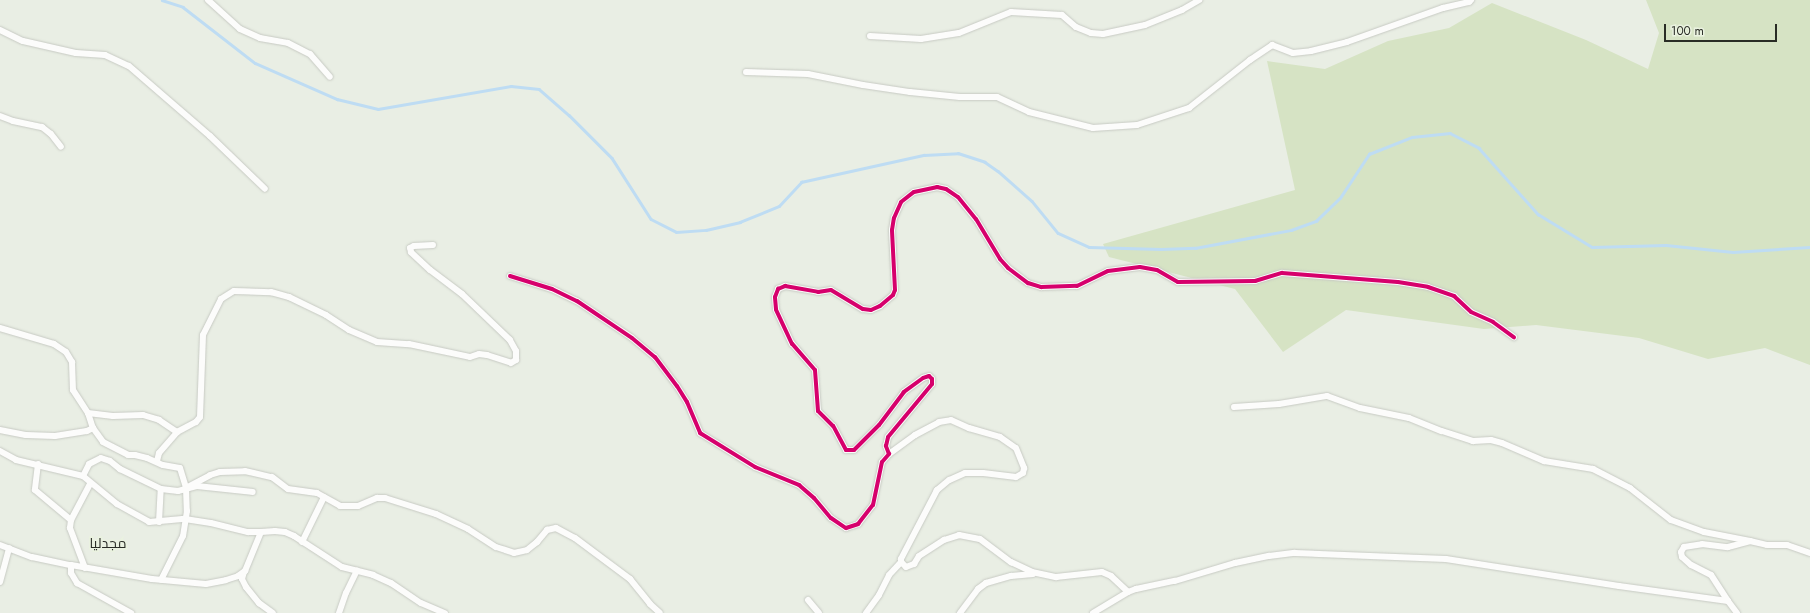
<!DOCTYPE html>
<meta charset="utf-8">
<style>
body{margin:0}
#map{position:relative;width:1810px;height:613px;overflow:hidden;background:#e9eee4;font-family:Jost,Cairo,sans-serif}
div>[style]{position:absolute}
[style*='--x']{left:calc(var(--x)*1px);top:calc(var(--y)*1px);width:calc(var(--w)*1px);rotate:calc(var(--a)*1deg)}
.green>*{inset:0;background:#d6e3c4}
.stream>*{height:2.5px;margin:-1.25px;padding:0 1.25px;transform-origin:1.25px;border-radius:1.25px;background:#bedcf3}
.roads{filter:drop-shadow(0 0 1px #c7cac3) drop-shadow(0 0 1px #c7cac3)}
.minor>*{height:6px;margin:-3px;padding:0 3px;transform-origin:3px;border-radius:3px;background:#fcfcfb}
.cycleway>*{height:4px;margin:-2px;padding:0 2px;transform-origin:2px;border-radius:2px;background:#d6006c}
span{translate:-50% -50%;white-space:nowrap;text-align:center;line-height:1.15;-webkit-text-stroke:3.5px #eaf2e0;paint-order:stroke}
.quarter-label{font-size:14px;color:#292c25}
.scale{position:absolute;left:1664px;top:24px;width:113px;height:18px;box-sizing:border-box;border:2px solid #292c25;border-top:0;padding-left:5px;font-size:12px;line-height:14px;white-space:nowrap;color:#292c25;-webkit-text-stroke:3px #eaf2e0;paint-order:stroke}
</style>
<div id="map">
<div class="green">
<i style="clip-path:polygon(1646px 0,1810px 0,1810px 365px,1765px 348px,1708px 359px,1639px 338px,1536px 325px,1484px 329px,1346px 310px,1283px 352px,1235px 289px,1109px 257px,1103px 244px,1295px 190px,1267px 61px,1325px 69px,1388px 41px,1449px 28px,1492px 3px,1586px 40px,1648px 69px,1659px 33px)"></i>
</div>
<div class="stream">
<i style="--x:162;--y:0;--w:22;--a:18"></i>
<i style="--x:183;--y:7;--w:91;--a:37.9"></i>
<i style="--x:255;--y:63;--w:90;--a:23.7"></i>
<i style="--x:337;--y:99;--w:42;--a:13.7"></i>
<i style="--x:378;--y:109;--w:135;--a:-9.8"></i>
<i style="--x:511;--y:86;--w:28;--a:6"></i>
<i style="--x:539;--y:89;--w:40;--a:41"></i>
<i style="--x:569;--y:115;--w:61;--a:45"></i>
<i style="--x:612;--y:158;--w:72;--a:57.4"></i>
<i style="--x:651;--y:219;--w:28;--a:27"></i>
<i style="--x:676;--y:232;--w:30;--a:-4"></i>
<i style="--x:706;--y:230;--w:35;--a:-13"></i>
<i style="--x:740;--y:222;--w:42;--a:-22.3"></i>
<i style="--x:779;--y:206;--w:33;--a:-47"></i>
<i style="--x:801;--y:182;--w:126;--a:-12.4"></i>
<i style="--x:924;--y:155;--w:34;--a:-3"></i>
<i style="--x:958;--y:153;--w:28;--a:18"></i>
<i style="--x:985;--y:162;--w:16;--a:35"></i>
<i style="--x:998;--y:171;--w:45;--a:41.4"></i>
<i style="--x:1032;--y:201;--w:41;--a:50.9"></i>
<i style="--x:1058;--y:233;--w:34;--a:24"></i>
<i style="--x:1089;--y:247;--w:72;--a:1.6"></i>
<i style="--x:1161;--y:249;--w:34;--a:-2"></i>
<i style="--x:1195;--y:248;--w:98;--a:-10.6"></i>
<i style="--x:1291;--y:230;--w:27;--a:-20"></i>
<i style="--x:1316;--y:221;--w:33;--a:-44"></i>
<i style="--x:1340;--y:198;--w:53;--a:-56.6"></i>
<i style="--x:1369;--y:154;--w:46;--a:-21.6"></i>
<i style="--x:1412;--y:137;--w:38;--a:-6"></i>
<i style="--x:1450;--y:133;--w:33;--a:27"></i>
<i style="--x:1479;--y:148;--w:89;--a:48.2"></i>
<i style="--x:1538;--y:214;--w:63;--a:31.4"></i>
<i style="--x:1592;--y:247;--w:74;--a:-1.5"></i>
<i style="--x:1666;--y:245;--w:67;--a:6"></i>
<i style="--x:1733;--y:252;--w:77;--a:-3.7"></i>
</div>
<div class="roads">
<div class="minor">
<i style="--x:208;--y:0;--w:43;--a:42.2"></i>
<i style="--x:240;--y:29;--w:22;--a:24"></i>
<i style="--x:260;--y:38;--w:28;--a:10"></i>
<i style="--x:288;--y:43;--w:25;--a:27"></i>
<i style="--x:310;--y:54;--w:30;--a:49"></i>
<i style="--x:0;--y:30;--w:25;--a:26"></i>
<i style="--x:23;--y:41;--w:54;--a:12.8"></i>
<i style="--x:76;--y:53;--w:29;--a:4"></i>
<i style="--x:105;--y:55;--w:26;--a:25"></i>
<i style="--x:129;--y:66;--w:107;--a:40.8"></i>
<i style="--x:210;--y:136;--w:76;--a:43.9"></i>
<i style="--x:870;--y:36;--w:51;--a:3.4"></i>
<i style="--x:921;--y:39;--w:38;--a:-9"></i>
<i style="--x:959;--y:33;--w:56;--a:-22"></i>
<i style="--x:1011;--y:12;--w:51;--a:3.4"></i>
<i style="--x:1062;--y:15;--w:18;--a:41"></i>
<i style="--x:1076;--y:27;--w:16;--a:22"></i>
<i style="--x:1091;--y:33;--w:12;--a:5"></i>
<i style="--x:1103;--y:34;--w:43;--a:-12.1"></i>
<i style="--x:1145;--y:25;--w:40;--a:-22"></i>
<i style="--x:1182;--y:10;--w:20;--a:-30"></i>
<i style="--x:746;--y:72;--w:62;--a:1.8"></i>
<i style="--x:808;--y:74;--w:56;--a:11.3"></i>
<i style="--x:863;--y:85;--w:48;--a:8.5"></i>
<i style="--x:910;--y:92;--w:50;--a:5.7"></i>
<i style="--x:960;--y:97;--w:37;--a:0"></i>
<i style="--x:997;--y:97;--w:35;--a:25"></i>
<i style="--x:1029;--y:112;--w:66;--a:14"></i>
<i style="--x:1093;--y:128;--w:44;--a:-3.9"></i>
<i style="--x:1137;--y:125;--w:55;--a:-18.1"></i>
<i style="--x:1189;--y:108;--w:78;--a:-38.2"></i>
<i style="--x:1250;--y:60;--w:27;--a:-34"></i>
<i style="--x:1272;--y:45;--w:22;--a:21"></i>
<i style="--x:1293;--y:53;--w:18;--a:-6"></i>
<i style="--x:1311;--y:51;--w:37;--a:-14"></i>
<i style="--x:1347;--y:42;--w:102;--a:-19.5"></i>
<i style="--x:1443;--y:8;--w:27;--a:-13"></i>
<i style="--x:1469;--y:2;--w:3;--a:-45"></i>
<i style="--x:0;--y:116;--w:14;--a:21"></i>
<i style="--x:13;--y:121;--w:30;--a:12"></i>
<i style="--x:42;--y:127;--w:11;--a:38"></i>
<i style="--x:51;--y:134;--w:16;--a:52"></i>
<i style="--x:510;--y:276;--w:44;--a:17.2"></i>
<i style="--x:552;--y:289;--w:28;--a:26"></i>
<i style="--x:577;--y:301;--w:66;--a:33.9"></i>
<i style="--x:632;--y:338;--w:30;--a:40"></i>
<i style="--x:655;--y:357;--w:36;--a:53"></i>
<i style="--x:677;--y:386;--w:19;--a:58"></i>
<i style="--x:687;--y:402;--w:34;--a:67"></i>
<i style="--x:700;--y:433;--w:65;--a:31.7"></i>
<i style="--x:755;--y:467;--w:48;--a:22.2"></i>
<i style="--x:799;--y:485;--w:20;--a:41"></i>
<i style="--x:814;--y:498;--w:26;--a:50"></i>
<i style="--x:831;--y:518;--w:18;--a:34"></i>
<i style="--x:846;--y:528;--w:13;--a:-18"></i>
<i style="--x:858;--y:524;--w:24;--a:-52"></i>
<i style="--x:873;--y:505;--w:44;--a:-78.2"></i>
<i style="--x:882;--y:462;--w:11;--a:-49"></i>
<i style="--x:889;--y:454;--w:9;--a:-111"></i>
<i style="--x:886;--y:446;--w:9;--a:-77"></i>
<i style="--x:888;--y:437;--w:69;--a:-50.3"></i>
<i style="--x:932;--y:384;--w:5;--a:-90"></i>
<i style="--x:932;--y:379;--w:4;--a:-135"></i>
<i style="--x:929;--y:376;--w:6;--a:162"></i>
<i style="--x:923;--y:378;--w:24;--a:144"></i>
<i style="--x:904;--y:392;--w:41;--a:127.1"></i>
<i style="--x:879;--y:425;--w:35;--a:135"></i>
<i style="--x:854;--y:450;--w:8;--a:180"></i>
<i style="--x:846;--y:450;--w:27;--a:-118"></i>
<i style="--x:833;--y:426;--w:21;--a:-135"></i>
<i style="--x:818;--y:411;--w:41;--a:-94.2"></i>
<i style="--x:815;--y:370;--w:35;--a:-131"></i>
<i style="--x:792;--y:344;--w:38;--a:-115"></i>
<i style="--x:776;--y:309;--w:12;--a:-95"></i>
<i style="--x:775;--y:297;--w:9;--a:-69"></i>
<i style="--x:778;--y:289;--w:8;--a:-23"></i>
<i style="--x:785;--y:286;--w:34;--a:10"></i>
<i style="--x:818;--y:292;--w:13;--a:-9"></i>
<i style="--x:831;--y:290;--w:37;--a:31"></i>
<i style="--x:863;--y:309;--w:8;--a:7"></i>
<i style="--x:871;--y:310;--w:10;--a:-24"></i>
<i style="--x:880;--y:306;--w:17;--a:-40"></i>
<i style="--x:893;--y:295;--w:5;--a:-68"></i>
<i style="--x:895;--y:290;--w:60;--a:-92.9"></i>
<i style="--x:892;--y:230;--w:12;--a:-81"></i>
<i style="--x:894;--y:218;--w:17;--a:-66"></i>
<i style="--x:901;--y:202;--w:16;--a:-38"></i>
<i style="--x:914;--y:192;--w:24;--a:-12"></i>
<i style="--x:937;--y:187;--w:9;--a:13"></i>
<i style="--x:946;--y:189;--w:14;--a:34"></i>
<i style="--x:958;--y:197;--w:28;--a:51"></i>
<i style="--x:976;--y:219;--w:47;--a:59"></i>
<i style="--x:1000;--y:259;--w:12;--a:48"></i>
<i style="--x:1008;--y:268;--w:25;--a:37"></i>
<i style="--x:1028;--y:283;--w:14;--a:17"></i>
<i style="--x:1041;--y:287;--w:36;--a:-2"></i>
<i style="--x:1077;--y:286;--w:34;--a:-26"></i>
<i style="--x:1108;--y:271;--w:32;--a:-7"></i>
<i style="--x:1140;--y:267;--w:17;--a:10"></i>
<i style="--x:1157;--y:270;--w:24;--a:30"></i>
<i style="--x:1178;--y:282;--w:77;--a:-0.7"></i>
<i style="--x:1255;--y:281;--w:28;--a:-17"></i>
<i style="--x:1282;--y:273;--w:116;--a:4.4"></i>
<i style="--x:1398;--y:282;--w:30;--a:9"></i>
<i style="--x:1428;--y:287;--w:28;--a:19"></i>
<i style="--x:1454;--y:296;--w:23;--a:43"></i>
<i style="--x:1471;--y:312;--w:24;--a:24"></i>
<i style="--x:1493;--y:322;--w:26;--a:36"></i>
<i style="--x:0;--y:328;--w:56;--a:16.5"></i>
<i style="--x:54;--y:344;--w:14;--a:34"></i>
<i style="--x:66;--y:352;--w:12;--a:59"></i>
<i style="--x:72;--y:362;--w:28;--a:88"></i>
<i style="--x:73;--y:390;--w:27;--a:57"></i>
<i style="--x:88;--y:413;--w:16;--a:72"></i>
<i style="--x:93;--y:428;--w:17;--a:54"></i>
<i style="--x:103;--y:442;--w:28;--a:27"></i>
<i style="--x:128;--y:455;--w:7;--a:0"></i>
<i style="--x:135;--y:455;--w:12;--a:14"></i>
<i style="--x:147;--y:458;--w:17;--a:24"></i>
<i style="--x:163;--y:465;--w:17;--a:10"></i>
<i style="--x:180;--y:468;--w:21;--a:73"></i>
<i style="--x:186;--y:488;--w:23;--a:88"></i>
<i style="--x:187;--y:511;--w:25;--a:99"></i>
<i style="--x:183;--y:536;--w:49;--a:116.6"></i>
<i style="--x:1234;--y:407;--w:45;--a:-3.8"></i>
<i style="--x:1279;--y:404;--w:49;--a:-9.5"></i>
<i style="--x:1327;--y:396;--w:35;--a:20"></i>
<i style="--x:1360;--y:408;--w:50;--a:11.5"></i>
<i style="--x:1409;--y:418;--w:35;--a:22"></i>
<i style="--x:1442;--y:431;--w:33;--a:18"></i>
<i style="--x:1473;--y:441;--w:18;--a:-3"></i>
<i style="--x:1491;--y:440;--w:11;--a:15"></i>
<i style="--x:1502;--y:443;--w:46;--a:23.2"></i>
<i style="--x:1544;--y:461;--w:50;--a:9.3"></i>
<i style="--x:1593;--y:469;--w:42;--a:27.2"></i>
<i style="--x:1630;--y:488;--w:52;--a:38"></i>
<i style="--x:1671;--y:520;--w:35;--a:20"></i>
<i style="--x:1704;--y:532;--w:47;--a:11.1"></i>
<i style="--x:88;--y:413;--w:25;--a:7"></i>
<i style="--x:113;--y:416;--w:30;--a:-2"></i>
<i style="--x:143;--y:415;--w:17;--a:17"></i>
<i style="--x:159;--y:420;--w:22;--a:34"></i>
<i style="--x:0;--y:430;--w:26;--a:11"></i>
<i style="--x:26;--y:435;--w:29;--a:2"></i>
<i style="--x:55;--y:436;--w:32;--a:-9"></i>
<i style="--x:87;--y:431;--w:7;--a:-27"></i>
<i style="--x:0;--y:451;--w:18;--a:29"></i>
<i style="--x:16;--y:460;--w:69;--a:13.4"></i>
<i style="--x:83;--y:476;--w:44;--a:39.5"></i>
<i style="--x:117;--y:504;--w:37;--a:29"></i>
<i style="--x:149;--y:522;--w:36;--a:-5"></i>
<i style="--x:185;--y:519;--w:26;--a:9"></i>
<i style="--x:211;--y:523;--w:38;--a:14"></i>
<i style="--x:248;--y:532;--w:13;--a:0"></i>
<i style="--x:889;--y:454;--w:32;--a:-36"></i>
<i style="--x:915;--y:435;--w:27;--a:-28"></i>
<i style="--x:939;--y:422;--w:12;--a:-9"></i>
<i style="--x:951;--y:420;--w:20;--a:24"></i>
<i style="--x:969;--y:428;--w:32;--a:16"></i>
<i style="--x:1000;--y:437;--w:19;--a:35"></i>
<i style="--x:1016;--y:448;--w:22;--a:68"></i>
<i style="--x:1024;--y:468;--w:5;--a:101"></i>
<i style="--x:1023;--y:473;--w:8;--a:150"></i>
<i style="--x:1016;--y:477;--w:33;--a:-173"></i>
<i style="--x:983;--y:473;--w:18;--a:180"></i>
<i style="--x:965;--y:473;--w:17;--a:156"></i>
<i style="--x:949;--y:480;--w:16;--a:140"></i>
<i style="--x:937;--y:490;--w:78;--a:117.6"></i>
<i style="--x:901;--y:559;--w:3;--a:90"></i>
<i style="--x:901;--y:562;--w:7;--a:45"></i>
<i style="--x:906;--y:567;--w:9;--a:-21"></i>
<i style="--x:914;--y:564;--w:9;--a:-58"></i>
<i style="--x:919;--y:556;--w:30;--a:-33"></i>
<i style="--x:944;--y:540;--w:16;--a:-18"></i>
<i style="--x:959;--y:535;--w:21;--a:11"></i>
<i style="--x:980;--y:539;--w:39;--a:37"></i>
<i style="--x:1011;--y:562;--w:23;--a:25"></i>
<i style="--x:1032;--y:572;--w:25;--a:12"></i>
<i style="--x:1056;--y:577;--w:46;--a:-6.2"></i>
<i style="--x:1102;--y:572;--w:10;--a:24"></i>
<i style="--x:1111;--y:576;--w:23;--a:43"></i>
<i style="--x:157;--y:461;--w:8;--a:-76"></i>
<i style="--x:159;--y:453;--w:28;--a:-49"></i>
<i style="--x:177;--y:432;--w:21;--a:-28"></i>
<i style="--x:196;--y:422;--w:6;--a:-51"></i>
<i style="--x:200;--y:417;--w:82;--a:-87.9"></i>
<i style="--x:203;--y:335;--w:40;--a:-63.4"></i>
<i style="--x:221;--y:299;--w:15;--a:-32"></i>
<i style="--x:234;--y:291;--w:37;--a:2"></i>
<i style="--x:271;--y:292;--w:19;--a:16"></i>
<i style="--x:289;--y:297;--w:41;--a:25.9"></i>
<i style="--x:326;--y:315;--w:27;--a:33"></i>
<i style="--x:349;--y:330;--w:30;--a:23"></i>
<i style="--x:377;--y:342;--w:32;--a:4"></i>
<i style="--x:409;--y:344;--w:62;--a:12"></i>
<i style="--x:470;--y:357;--w:9;--a:-18"></i>
<i style="--x:479;--y:354;--w:8;--a:7"></i>
<i style="--x:487;--y:355;--w:25;--a:18"></i>
<i style="--x:511;--y:363;--w:6;--a:-31"></i>
<i style="--x:516;--y:360;--w:9;--a:-90"></i>
<i style="--x:516;--y:351;--w:13;--a:-119"></i>
<i style="--x:510;--y:340;--w:66;--a:-136.2"></i>
<i style="--x:462;--y:294;--w:40;--a:-143"></i>
<i style="--x:430;--y:270;--w:26;--a:-137"></i>
<i style="--x:411;--y:252;--w:4;--a:-104"></i>
<i style="--x:410;--y:248;--w:4;--a:-27"></i>
<i style="--x:414;--y:246;--w:19;--a:-3"></i>
<i style="--x:38;--y:464;--w:26;--a:97"></i>
<i style="--x:35;--y:490;--w:47;--a:39.8"></i>
<i style="--x:83;--y:476;--w:13;--a:-63"></i>
<i style="--x:89;--y:464;--w:13;--a:-27"></i>
<i style="--x:101;--y:458;--w:9;--a:18"></i>
<i style="--x:110;--y:461;--w:13;--a:39"></i>
<i style="--x:120;--y:469;--w:46;--a:26"></i>
<i style="--x:161;--y:489;--w:17;--a:7"></i>
<i style="--x:178;--y:491;--w:20;--a:-15"></i>
<i style="--x:197;--y:486;--w:56;--a:6.1"></i>
<i style="--x:186;--y:488;--w:27;--a:-28"></i>
<i style="--x:210;--y:475;--w:10;--a:-17"></i>
<i style="--x:220;--y:472;--w:25;--a:-2"></i>
<i style="--x:245;--y:471;--w:28;--a:13"></i>
<i style="--x:272;--y:477;--w:20;--a:37"></i>
<i style="--x:288;--y:489;--w:29;--a:8"></i>
<i style="--x:317;--y:493;--w:26;--a:29"></i>
<i style="--x:340;--y:506;--w:18;--a:0"></i>
<i style="--x:358;--y:506;--w:21;--a:-23"></i>
<i style="--x:377;--y:498;--w:8;--a:0"></i>
<i style="--x:385;--y:498;--w:53;--a:17.4"></i>
<i style="--x:436;--y:514;--w:35;--a:25"></i>
<i style="--x:468;--y:529;--w:33;--a:33"></i>
<i style="--x:496;--y:547;--w:19;--a:18"></i>
<i style="--x:514;--y:553;--w:13;--a:-13"></i>
<i style="--x:527;--y:550;--w:13;--a:-39"></i>
<i style="--x:537;--y:542;--w:16;--a:-50"></i>
<i style="--x:547;--y:530;--w:9;--a:-13"></i>
<i style="--x:556;--y:528;--w:21;--a:28"></i>
<i style="--x:575;--y:538;--w:69;--a:36.7"></i>
<i style="--x:630;--y:579;--w:32;--a:51"></i>
<i style="--x:650;--y:604;--w:13;--a:42"></i>
<i style="--x:159;--y:522;--w:33;--a:-87"></i>
<i style="--x:302;--y:542;--w:50;--a:-63.9"></i>
<i style="--x:0;--y:545;--w:34;--a:21"></i>
<i style="--x:32;--y:557;--w:40;--a:12"></i>
<i style="--x:71;--y:565;--w:82;--a:9.8"></i>
<i style="--x:152;--y:579;--w:54;--a:5.3"></i>
<i style="--x:206;--y:584;--w:20;--a:-11"></i>
<i style="--x:226;--y:580;--w:13;--a:-18"></i>
<i style="--x:238;--y:576;--w:9;--a:-36"></i>
<i style="--x:245;--y:571;--w:42;--a:-67.7"></i>
<i style="--x:261;--y:532;--w:14;--a:-4"></i>
<i style="--x:275;--y:531;--w:10;--a:6"></i>
<i style="--x:285;--y:532;--w:10;--a:24"></i>
<i style="--x:294;--y:536;--w:57;--a:32.9"></i>
<i style="--x:342;--y:567;--w:32;--a:14"></i>
<i style="--x:373;--y:575;--w:20;--a:24"></i>
<i style="--x:391;--y:583;--w:36;--a:34"></i>
<i style="--x:421;--y:603;--w:26;--a:23"></i>
<i style="--x:71;--y:565;--w:8;--a:90"></i>
<i style="--x:71;--y:573;--w:12;--a:59"></i>
<i style="--x:77;--y:583;--w:62;--a:29.1"></i>
<i style="--x:85;--y:568;--w:43;--a:-110.6"></i>
<i style="--x:70;--y:528;--w:8;--a:-83"></i>
<i style="--x:71;--y:520;--w:41;--a:-62.2"></i>
<i style="--x:244;--y:572;--w:7;--a:106"></i>
<i style="--x:242;--y:579;--w:9;--a:63"></i>
<i style="--x:246;--y:587;--w:21;--a:51"></i>
<i style="--x:259;--y:603;--w:17;--a:36"></i>
<i style="--x:0;--y:582;--w:35;--a:-75"></i>
<i style="--x:808;--y:600;--w:17;--a:50"></i>
<i style="--x:1728;--y:601;--w:31;--a:-123"></i>
<i style="--x:1711;--y:575;--w:22;--a:-153"></i>
<i style="--x:1691;--y:565;--w:12;--a:-138"></i>
<i style="--x:1682;--y:557;--w:5;--a:-101"></i>
<i style="--x:1681;--y:552;--w:6;--a:-59"></i>
<i style="--x:1684;--y:547;--w:18;--a:-9"></i>
<i style="--x:1702;--y:544;--w:26;--a:7"></i>
<i style="--x:1728;--y:547;--w:23;--a:-15"></i>
<i style="--x:1750;--y:541;--w:17;--a:13"></i>
<i style="--x:1767;--y:545;--w:20;--a:0"></i>
<i style="--x:1787;--y:545;--w:24;--a:19"></i>
<i style="--x:339;--y:613;--w:21;--a:-71"></i>
<i style="--x:346;--y:593;--w:25;--a:-64"></i>
<i style="--x:866;--y:613;--w:22;--a:-54"></i>
<i style="--x:879;--y:595;--w:22;--a:-63"></i>
<i style="--x:889;--y:575;--w:18;--a:-47"></i>
<i style="--x:960;--y:613;--w:30;--a:-53"></i>
<i style="--x:978;--y:589;--w:10;--a:-37"></i>
<i style="--x:986;--y:583;--w:26;--a:-16"></i>
<i style="--x:1011;--y:576;--w:22;--a:-5"></i>
<i style="--x:1093;--y:613;--w:41;--a:-31"></i>
<i style="--x:1128;--y:592;--w:9;--a:-21"></i>
<i style="--x:1136;--y:589;--w:40;--a:-12"></i>
<i style="--x:1175;--y:581;--w:63;--a:-16.7"></i>
<i style="--x:1235;--y:563;--w:35;--a:-12"></i>
<i style="--x:1269;--y:556;--w:26;--a:-7"></i>
<i style="--x:1295;--y:553;--w:151;--a:2.3"></i>
<i style="--x:1446;--y:559;--w:175;--a:8.9"></i>
<i style="--x:1619;--y:586;--w:110;--a:7.8"></i>
<i style="--x:1728;--y:601;--w:15;--a:53"></i>
</div>
</div>
<div class="cycleway">
<i style="--x:510;--y:276;--w:44;--a:17.2"></i>
<i style="--x:552;--y:289;--w:28;--a:26"></i>
<i style="--x:577;--y:301;--w:66;--a:33.9"></i>
<i style="--x:632;--y:338;--w:30;--a:40"></i>
<i style="--x:655;--y:357;--w:36;--a:53"></i>
<i style="--x:677;--y:386;--w:19;--a:58"></i>
<i style="--x:687;--y:402;--w:34;--a:67"></i>
<i style="--x:700;--y:433;--w:65;--a:31.7"></i>
<i style="--x:755;--y:467;--w:48;--a:22.2"></i>
<i style="--x:799;--y:485;--w:20;--a:41"></i>
<i style="--x:814;--y:498;--w:26;--a:50"></i>
<i style="--x:831;--y:518;--w:18;--a:34"></i>
<i style="--x:846;--y:528;--w:13;--a:-18"></i>
<i style="--x:858;--y:524;--w:24;--a:-52"></i>
<i style="--x:873;--y:505;--w:44;--a:-78.2"></i>
<i style="--x:882;--y:462;--w:11;--a:-49"></i>
<i style="--x:889;--y:454;--w:9;--a:-111"></i>
<i style="--x:886;--y:446;--w:9;--a:-77"></i>
<i style="--x:888;--y:437;--w:69;--a:-50.3"></i>
<i style="--x:932;--y:384;--w:5;--a:-90"></i>
<i style="--x:932;--y:379;--w:4;--a:-135"></i>
<i style="--x:929;--y:376;--w:6;--a:162"></i>
<i style="--x:923;--y:378;--w:24;--a:144"></i>
<i style="--x:904;--y:392;--w:41;--a:127.1"></i>
<i style="--x:879;--y:425;--w:35;--a:135"></i>
<i style="--x:854;--y:450;--w:8;--a:180"></i>
<i style="--x:846;--y:450;--w:27;--a:-118"></i>
<i style="--x:833;--y:426;--w:21;--a:-135"></i>
<i style="--x:818;--y:411;--w:41;--a:-94.2"></i>
<i style="--x:815;--y:370;--w:35;--a:-131"></i>
<i style="--x:792;--y:344;--w:38;--a:-115"></i>
<i style="--x:776;--y:309;--w:12;--a:-95"></i>
<i style="--x:775;--y:297;--w:9;--a:-69"></i>
<i style="--x:778;--y:289;--w:8;--a:-23"></i>
<i style="--x:785;--y:286;--w:34;--a:10"></i>
<i style="--x:818;--y:292;--w:13;--a:-9"></i>
<i style="--x:831;--y:290;--w:37;--a:31"></i>
<i style="--x:863;--y:309;--w:8;--a:7"></i>
<i style="--x:871;--y:310;--w:10;--a:-24"></i>
<i style="--x:880;--y:306;--w:17;--a:-40"></i>
<i style="--x:893;--y:295;--w:5;--a:-68"></i>
<i style="--x:895;--y:290;--w:60;--a:-92.9"></i>
<i style="--x:892;--y:230;--w:12;--a:-81"></i>
<i style="--x:894;--y:218;--w:17;--a:-66"></i>
<i style="--x:901;--y:202;--w:16;--a:-38"></i>
<i style="--x:914;--y:192;--w:24;--a:-12"></i>
<i style="--x:937;--y:187;--w:9;--a:13"></i>
<i style="--x:946;--y:189;--w:14;--a:34"></i>
<i style="--x:958;--y:197;--w:28;--a:51"></i>
<i style="--x:976;--y:219;--w:47;--a:59"></i>
<i style="--x:1000;--y:259;--w:12;--a:48"></i>
<i style="--x:1008;--y:268;--w:25;--a:37"></i>
<i style="--x:1028;--y:283;--w:14;--a:17"></i>
<i style="--x:1041;--y:287;--w:36;--a:-2"></i>
<i style="--x:1077;--y:286;--w:34;--a:-26"></i>
<i style="--x:1108;--y:271;--w:32;--a:-7"></i>
<i style="--x:1140;--y:267;--w:17;--a:10"></i>
<i style="--x:1157;--y:270;--w:24;--a:30"></i>
<i style="--x:1178;--y:282;--w:77;--a:-0.7"></i>
<i style="--x:1255;--y:281;--w:28;--a:-17"></i>
<i style="--x:1282;--y:273;--w:116;--a:4.4"></i>
<i style="--x:1398;--y:282;--w:30;--a:9"></i>
<i style="--x:1428;--y:287;--w:28;--a:19"></i>
<i style="--x:1454;--y:296;--w:23;--a:43"></i>
<i style="--x:1471;--y:312;--w:24;--a:24"></i>
<i style="--x:1493;--y:322;--w:26;--a:36"></i>
</div>
<div class="quarter-label">
<span style="left:108px;top:543px">مجدليا</span>
</div>
<div class="scale">100 m</div>
</div>
